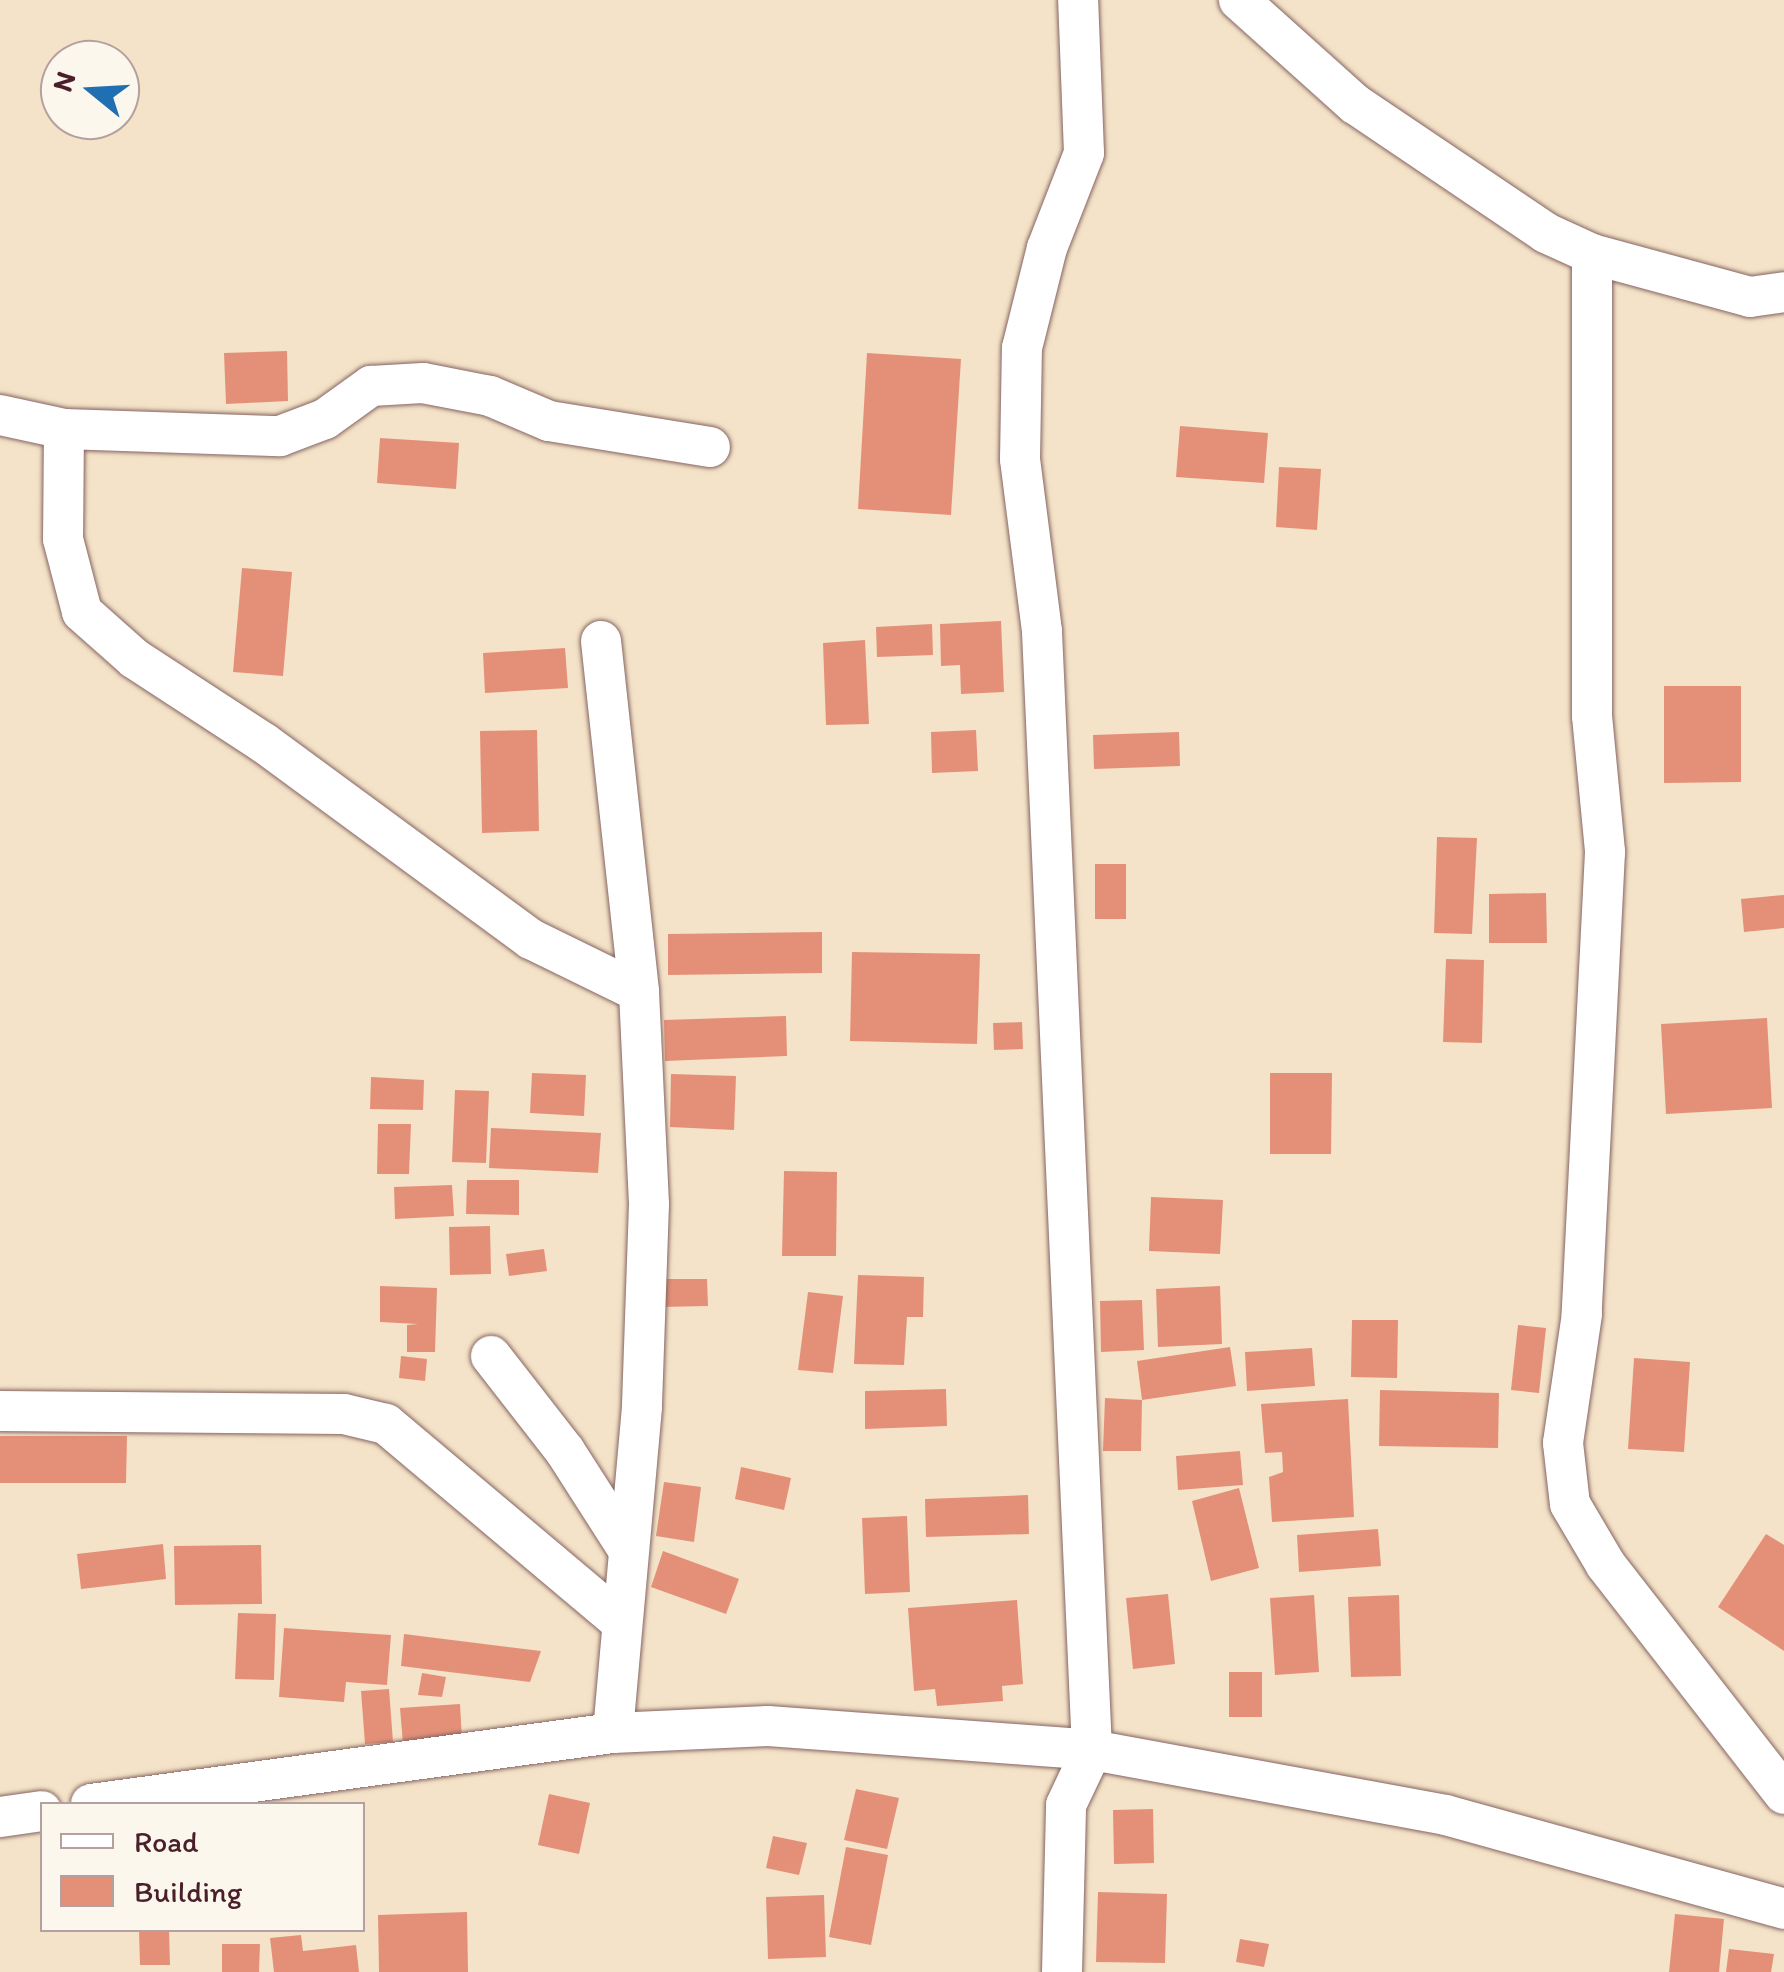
<!DOCTYPE html>
<style>
body{margin:0}
#map{position:relative;width:1784px;height:1972px;overflow:hidden;background:#f4e3c8;font-family:Itim,sans-serif}
div>[style]{position:absolute}
[style*='--x']{left:calc(var(--x)*1px);top:calc(var(--y)*1px);width:calc(var(--w)*1px);rotate:calc(var(--a)*1deg)}
.building>*{inset:0;background:#e49078}
.roads{filter:drop-shadow(0 0 2px #866462) drop-shadow(0 0 2px #866462)}
.street>*{height:40px;margin:-20px;padding:0 20px;transform-origin:20px;border-radius:20px;background:#fff}
span{translate:-50% -50%;white-space:nowrap;text-align:center;line-height:1.15;-webkit-text-stroke:10px #fbf7ec;paint-order:stroke}
.legend{position:absolute;left:40px;top:1802px;width:325px;height:130px;box-sizing:border-box;background:#fbf7ec;border:2px solid #b4a19f;margin:0;padding:12px 18px;list-style:none;font-size:30px;color:#4a1f2b}
.legend li{display:flex;align-items:center;gap:20px;height:50px}
.legend b{width:50px;border:2px solid #b4a19f}
.north{position:absolute;left:40px;top:40px;width:100px;height:100px;box-sizing:border-box;background:#fbf7ec;border:2px solid #b4a19f;border-radius:50%;rotate:288deg;font-size:28px;font-weight:700;line-height:40px;text-align:center;color:#4a1f2b}
.north::after{content:'';display:block;margin:auto;width:35px;height:45px;background:#1f6fb2;clip-path:polygon(50% 0,100% 100%,50% 72%,0 100%)}
</style>
<div id="map">
<div class="building">
<i style="clip-path:polygon(287px 351px,288px 401px,226px 404px,224px 353px)"></i>
<i style="clip-path:polygon(867px 353px,961px 359px,951px 515px,858px 509px)"></i>
<i style="clip-path:polygon(1180px 426px,1268px 433px,1264px 483px,1176px 477px)"></i>
<i style="clip-path:polygon(380px 438px,459px 443px,456px 489px,377px 483px)"></i>
<i style="clip-path:polygon(1279px 467px,1321px 469px,1317px 530px,1276px 527px)"></i>
<i style="clip-path:polygon(242px 568px,292px 572px,283px 676px,233px 672px)"></i>
<i style="clip-path:polygon(1001px 621px,1004px 692px,961px 694px,960px 665px,941px 666px,940px 624px)"></i>
<i style="clip-path:polygon(932px 624px,933px 655px,877px 657px,876px 627px)"></i>
<i style="clip-path:polygon(865px 640px,869px 724px,826px 725px,823px 643px)"></i>
<i style="clip-path:polygon(565px 648px,568px 688px,485px 693px,483px 653px)"></i>
<i style="clip-path:polygon(1664px 686px,1741px 686px,1741px 782px,1664px 783px)"></i>
<i style="clip-path:polygon(537px 730px,539px 831px,482px 833px,480px 731px)"></i>
<i style="clip-path:polygon(976px 730px,978px 771px,932px 773px,931px 732px)"></i>
<i style="clip-path:polygon(1179px 732px,1180px 766px,1094px 769px,1093px 735px)"></i>
<i style="clip-path:polygon(1437px 837px,1477px 838px,1472px 934px,1434px 933px)"></i>
<i style="clip-path:polygon(1095px 864px,1126px 864px,1126px 919px,1095px 919px)"></i>
<i style="clip-path:polygon(1546px 893px,1547px 943px,1489px 943px,1489px 894px)"></i>
<i style="clip-path:polygon(1784px 895px,1784px 928px,1744px 932px,1741px 899px)"></i>
<i style="clip-path:polygon(822px 932px,822px 973px,668px 975px,668px 934px)"></i>
<i style="clip-path:polygon(852px 952px,980px 954px,977px 1044px,850px 1041px)"></i>
<i style="clip-path:polygon(1446px 959px,1484px 960px,1482px 1043px,1443px 1042px)"></i>
<i style="clip-path:polygon(786px 1016px,787px 1056px,665px 1061px,664px 1020px)"></i>
<i style="clip-path:polygon(1767px 1018px,1772px 1108px,1666px 1114px,1661px 1024px)"></i>
<i style="clip-path:polygon(1022px 1022px,1023px 1049px,994px 1050px,993px 1023px)"></i>
<i style="clip-path:polygon(532px 1073px,586px 1075px,584px 1116px,530px 1113px)"></i>
<i style="clip-path:polygon(1270px 1073px,1332px 1073px,1331px 1154px,1270px 1154px)"></i>
<i style="clip-path:polygon(671px 1074px,736px 1076px,734px 1130px,670px 1127px)"></i>
<i style="clip-path:polygon(371px 1077px,424px 1080px,423px 1110px,370px 1109px)"></i>
<i style="clip-path:polygon(455px 1090px,489px 1091px,486px 1163px,452px 1162px)"></i>
<i style="clip-path:polygon(378px 1124px,411px 1124px,409px 1174px,377px 1174px)"></i>
<i style="clip-path:polygon(491px 1128px,601px 1133px,598px 1173px,489px 1168px)"></i>
<i style="clip-path:polygon(784px 1171px,837px 1172px,836px 1256px,782px 1256px)"></i>
<i style="clip-path:polygon(467px 1180px,519px 1180px,519px 1215px,466px 1214px)"></i>
<i style="clip-path:polygon(452px 1185px,454px 1216px,395px 1219px,394px 1187px)"></i>
<i style="clip-path:polygon(1151px 1197px,1223px 1200px,1220px 1254px,1149px 1251px)"></i>
<i style="clip-path:polygon(490px 1226px,491px 1274px,450px 1275px,449px 1227px)"></i>
<i style="clip-path:polygon(544px 1249px,547px 1271px,509px 1276px,506px 1254px)"></i>
<i style="clip-path:polygon(858px 1275px,924px 1277px,923px 1317px,907px 1317px,904px 1365px,854px 1364px)"></i>
<i style="clip-path:polygon(661px 1279px,707px 1279px,708px 1306px,660px 1307px)"></i>
<i style="clip-path:polygon(380px 1286px,437px 1288px,435px 1352px,407px 1352px,407px 1325px,418px 1324px,380px 1322px)"></i>
<i style="clip-path:polygon(1220px 1286px,1222px 1344px,1158px 1347px,1156px 1289px)"></i>
<i style="clip-path:polygon(808px 1292px,843px 1296px,833px 1373px,798px 1370px)"></i>
<i style="clip-path:polygon(1142px 1300px,1144px 1350px,1101px 1352px,1100px 1301px)"></i>
<i style="clip-path:polygon(1352px 1320px,1398px 1320px,1397px 1378px,1351px 1377px)"></i>
<i style="clip-path:polygon(1518px 1325px,1546px 1328px,1539px 1393px,1511px 1390px)"></i>
<i style="clip-path:polygon(1230px 1347px,1236px 1386px,1142px 1400px,1137px 1361px)"></i>
<i style="clip-path:polygon(1312px 1348px,1315px 1386px,1247px 1391px,1245px 1352px)"></i>
<i style="clip-path:polygon(401px 1356px,427px 1359px,425px 1381px,399px 1378px)"></i>
<i style="clip-path:polygon(1634px 1358px,1690px 1362px,1684px 1452px,1628px 1449px)"></i>
<i style="clip-path:polygon(946px 1389px,947px 1426px,865px 1429px,865px 1391px)"></i>
<i style="clip-path:polygon(1380px 1390px,1499px 1393px,1498px 1448px,1379px 1446px)"></i>
<i style="clip-path:polygon(1105px 1398px,1142px 1400px,1141px 1451px,1103px 1451px)"></i>
<i style="clip-path:polygon(1348px 1399px,1354px 1517px,1272px 1522px,1269px 1477px,1283px 1472px,1282px 1452px,1265px 1453px,1261px 1404px)"></i>
<i style="clip-path:polygon(0 1436px,127px 1436px,126px 1483px,0 1483px)"></i>
<i style="clip-path:polygon(1240px 1451px,1243px 1485px,1178px 1490px,1176px 1456px)"></i>
<i style="clip-path:polygon(741px 1467px,791px 1478px,784px 1510px,735px 1499px)"></i>
<i style="clip-path:polygon(664px 1482px,701px 1487px,694px 1542px,656px 1536px)"></i>
<i style="clip-path:polygon(1239px 1488px,1259px 1568px,1211px 1581px,1192px 1501px)"></i>
<i style="clip-path:polygon(1028px 1495px,1029px 1534px,926px 1537px,925px 1499px)"></i>
<i style="clip-path:polygon(907px 1516px,910px 1592px,865px 1594px,862px 1518px)"></i>
<i style="clip-path:polygon(1378px 1529px,1381px 1566px,1299px 1572px,1297px 1535px)"></i>
<i style="clip-path:polygon(1766px 1534px,1784px 1545px,1784px 1651px,1718px 1607px)"></i>
<i style="clip-path:polygon(163px 1544px,166px 1579px,81px 1589px,77px 1554px)"></i>
<i style="clip-path:polygon(261px 1545px,262px 1604px,175px 1605px,174px 1546px)"></i>
<i style="clip-path:polygon(663px 1551px,739px 1579px,726px 1614px,651px 1587px)"></i>
<i style="clip-path:polygon(1168px 1594px,1175px 1664px,1133px 1669px,1126px 1598px)"></i>
<i style="clip-path:polygon(1314px 1595px,1319px 1672px,1275px 1675px,1270px 1598px)"></i>
<i style="clip-path:polygon(1399px 1595px,1401px 1676px,1351px 1677px,1348px 1597px)"></i>
<i style="clip-path:polygon(1017px 1600px,1023px 1684px,1002px 1686px,1003px 1701px,937px 1706px,935px 1689px,914px 1691px,908px 1608px)"></i>
<i style="clip-path:polygon(238px 1613px,276px 1614px,274px 1680px,235px 1679px)"></i>
<i style="clip-path:polygon(284px 1628px,391px 1635px,387px 1685px,346px 1682px,344px 1702px,279px 1697px)"></i>
<i style="clip-path:polygon(404px 1634px,541px 1651px,530px 1682px,401px 1666px)"></i>
<i style="clip-path:polygon(1229px 1672px,1262px 1672px,1262px 1717px,1229px 1717px)"></i>
<i style="clip-path:polygon(422px 1673px,446px 1677px,442px 1697px,418px 1695px)"></i>
<i style="clip-path:polygon(389px 1689px,393px 1742px,365px 1744px,361px 1691px)"></i>
<i style="clip-path:polygon(460px 1704px,462px 1739px,403px 1744px,400px 1708px)"></i>
<i style="clip-path:polygon(856px 1789px,899px 1798px,887px 1849px,844px 1840px)"></i>
<i style="clip-path:polygon(549px 1794px,590px 1803px,579px 1854px,538px 1845px)"></i>
<i style="clip-path:polygon(1153px 1809px,1154px 1863px,1114px 1864px,1113px 1810px)"></i>
<i style="clip-path:polygon(773px 1836px,807px 1843px,799px 1875px,766px 1868px)"></i>
<i style="clip-path:polygon(846px 1847px,888px 1855px,871px 1945px,829px 1937px)"></i>
<i style="clip-path:polygon(1098px 1892px,1167px 1894px,1165px 1963px,1096px 1962px)"></i>
<i style="clip-path:polygon(824px 1895px,826px 1957px,768px 1959px,766px 1897px)"></i>
<i style="clip-path:polygon(467px 1912px,468px 1972px,379px 1972px,378px 1915px)"></i>
<i style="clip-path:polygon(1675px 1914px,1724px 1919px,1719px 1972px,1669px 1972px)"></i>
<i style="clip-path:polygon(139px 1930px,169px 1930px,170px 1965px,140px 1965px)"></i>
<i style="clip-path:polygon(301px 1935px,303px 1951px,356px 1945px,359px 1972px,274px 1972px,270px 1938px)"></i>
<i style="clip-path:polygon(1240px 1939px,1269px 1944px,1264px 1967px,1236px 1962px)"></i>
<i style="clip-path:polygon(222px 1944px,260px 1944px,259px 1972px,222px 1972px)"></i>
<i style="clip-path:polygon(1729px 1949px,1774px 1954px,1771px 1972px,1726px 1972px)"></i>
</div>
<div class="roads">
<div class="street">
<i style="--x:1239;--y:0;--w:156;--a:41.9"></i>
<i style="--x:1355;--y:104;--w:230;--a:34"></i>
<i style="--x:1546;--y:233;--w:51;--a:24.5"></i>
<i style="--x:1592;--y:254;--w:164;--a:15.2"></i>
<i style="--x:1750;--y:297;--w:34;--a:-8"></i>
<i style="--x:1592;--y:254;--w:462;--a:90"></i>
<i style="--x:1592;--y:716;--w:137;--a:84.5"></i>
<i style="--x:1605;--y:852;--w:463;--a:92.9"></i>
<i style="--x:1582;--y:1314;--w:130;--a:98.4"></i>
<i style="--x:1563;--y:1443;--w:61;--a:83.5"></i>
<i style="--x:1570;--y:1504;--w:71;--a:59.5"></i>
<i style="--x:1606;--y:1565;--w:290;--a:52.1"></i>
<i style="--x:0;--y:415;--w:66;--a:12.3"></i>
<i style="--x:64;--y:429;--w:216;--a:1.9"></i>
<i style="--x:280;--y:436;--w:48;--a:-20.7"></i>
<i style="--x:325;--y:419;--w:57;--a:-35.7"></i>
<i style="--x:371;--y:386;--w:52;--a:-3.3"></i>
<i style="--x:423;--y:383;--w:68;--a:11"></i>
<i style="--x:490;--y:396;--w:64;--a:23"></i>
<i style="--x:549;--y:421;--w:163;--a:9.2"></i>
<i style="--x:64;--y:429;--w:110;--a:90.5"></i>
<i style="--x:63;--y:539;--w:75;--a:75.4"></i>
<i style="--x:82;--y:612;--w:71;--a:41.6"></i>
<i style="--x:135;--y:659;--w:154;--a:33.1"></i>
<i style="--x:264;--y:743;--w:331;--a:36.3"></i>
<i style="--x:531;--y:939;--w:120;--a:26.1"></i>
<i style="--x:601;--y:641;--w:353;--a:83.8"></i>
<i style="--x:639;--y:992;--w:212;--a:87.3"></i>
<i style="--x:649;--y:1204;--w:203;--a:92"></i>
<i style="--x:642;--y:1407;--w:327;--a:95.1"></i>
<i style="--x:491;--y:1356;--w:120;--a:52.1"></i>
<i style="--x:565;--y:1451;--w:115;--a:57.4"></i>
<i style="--x:0;--y:1411;--w:344;--a:0.5"></i>
<i style="--x:344;--y:1414;--w:43;--a:13.4"></i>
<i style="--x:386;--y:1424;--w:307;--a:40.1"></i>
<i style="--x:91;--y:1804;--w:527;--a:-7.75"></i>
<i style="--x:613;--y:1733;--w:155;--a:-2.6"></i>
<i style="--x:768;--y:1726;--w:325;--a:4.2"></i>
<i style="--x:1092;--y:1750;--w:360;--a:10.4"></i>
<i style="--x:1446;--y:1815;--w:351;--a:15.5"></i>
<i style="--x:0;--y:1817;--w:42;--a:-8.1"></i>
<i style="--x:1062;--y:1972;--w:167;--a:-88.6"></i>
<i style="--x:1066;--y:1805;--w:61;--a:-64.7"></i>
<i style="--x:1092;--y:1750;--w:1120;--a:-92.56"></i>
<i style="--x:1042;--y:631;--w:173;--a:-97.3"></i>
<i style="--x:1020;--y:459;--w:111;--a:-89"></i>
<i style="--x:1022;--y:348;--w:103;--a:-76"></i>
<i style="--x:1047;--y:248;--w:102;--a:-68.7"></i>
<i style="--x:1084;--y:153;--w:153;--a:-92.2"></i>
</div>
</div>
<ul class="legend">
<li><b style="height:12px;background:#fff"></b>Road</li>
<li><b style="height:28px;background:#e49078"></b>Building</li>
</ul>
<div class="north">N</div>
</div>
